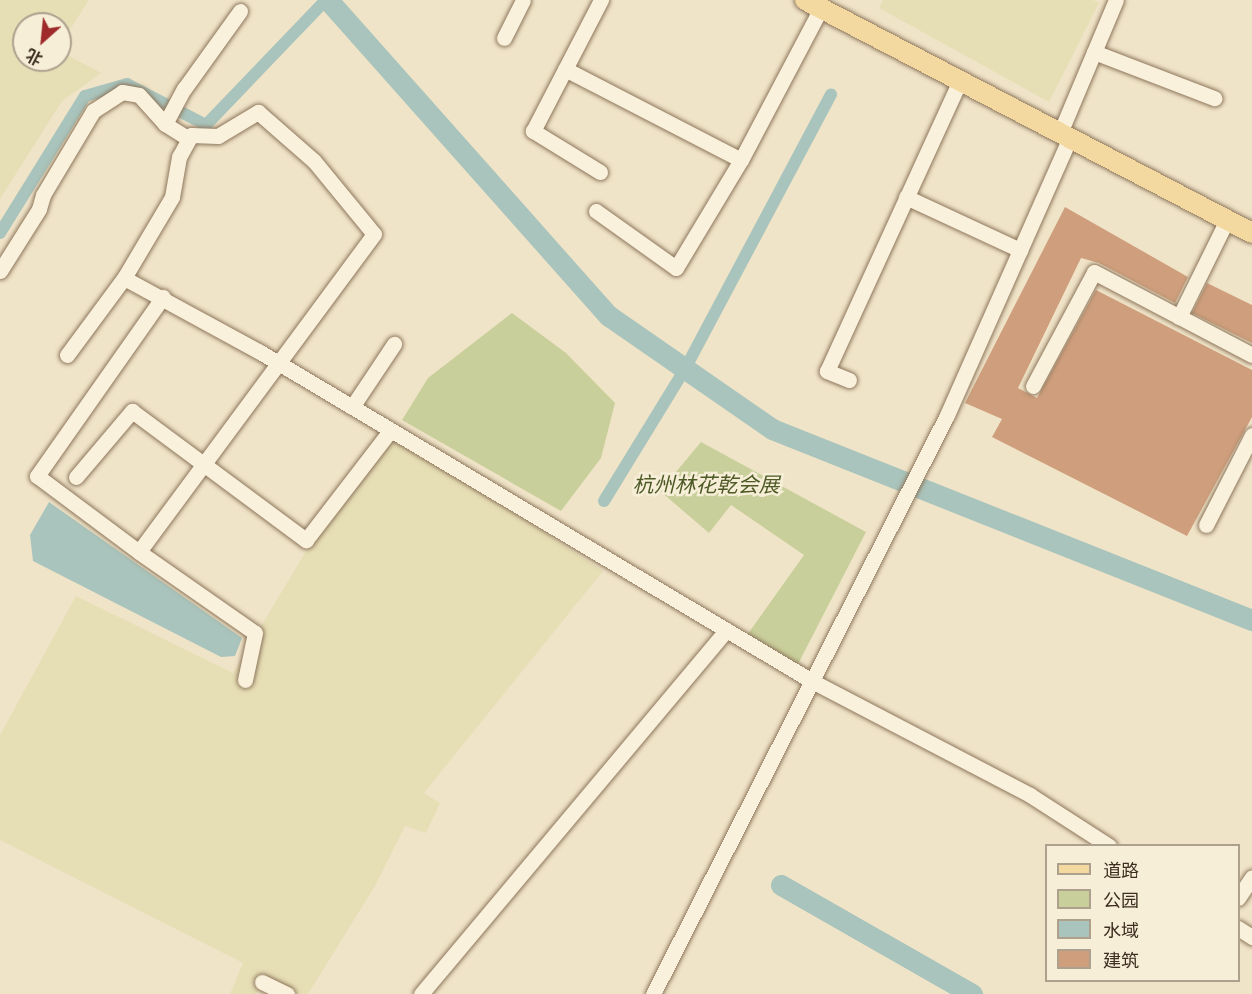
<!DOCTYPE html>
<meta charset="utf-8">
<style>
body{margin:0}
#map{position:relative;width:1252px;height:994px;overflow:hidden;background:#f0e4c8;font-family:"Zilla Slab","Noto Sans SC",serif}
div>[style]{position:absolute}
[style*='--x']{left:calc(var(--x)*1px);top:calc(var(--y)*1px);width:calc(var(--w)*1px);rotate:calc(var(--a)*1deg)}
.farmland>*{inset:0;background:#e6deb5}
.green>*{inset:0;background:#c9cf9b}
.water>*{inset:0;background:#a9c4bc}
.canal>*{height:12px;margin:-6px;padding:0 6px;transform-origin:6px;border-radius:6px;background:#a9c4bc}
.river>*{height:21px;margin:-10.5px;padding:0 10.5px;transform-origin:10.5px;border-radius:10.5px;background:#a9c4bc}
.building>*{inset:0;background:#cf9f7d}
.roads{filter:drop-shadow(0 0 2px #8d765c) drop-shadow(0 0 2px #8d765c)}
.minor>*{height:15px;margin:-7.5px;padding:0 7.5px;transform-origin:7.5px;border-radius:7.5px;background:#faf1dc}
.major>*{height:20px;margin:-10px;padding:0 10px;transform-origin:10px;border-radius:10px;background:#f3d9a0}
span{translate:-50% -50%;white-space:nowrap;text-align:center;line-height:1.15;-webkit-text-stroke:5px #f7eed8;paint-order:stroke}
.park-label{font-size:21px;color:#4d5a26;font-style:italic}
.legend{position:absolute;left:1045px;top:844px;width:195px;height:138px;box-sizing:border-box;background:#f7eed8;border:2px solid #ada18e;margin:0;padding:8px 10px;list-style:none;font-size:18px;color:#3d2e20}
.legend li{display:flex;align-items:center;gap:12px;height:30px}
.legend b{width:30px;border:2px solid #ada18e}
.north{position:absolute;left:12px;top:12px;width:60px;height:60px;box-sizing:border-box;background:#f7eed8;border:2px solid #ada18e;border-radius:50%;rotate:207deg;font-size:16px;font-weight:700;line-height:24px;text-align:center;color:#3d2e20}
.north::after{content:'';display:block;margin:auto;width:21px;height:27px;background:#9e2a2b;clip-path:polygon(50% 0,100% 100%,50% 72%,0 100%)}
</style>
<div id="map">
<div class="farmland">
<i style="clip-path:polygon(0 0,89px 0,60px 45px,60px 24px,24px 24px,24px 60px,60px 60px,60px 51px,101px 73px,62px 101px,0 199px)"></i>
<i style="clip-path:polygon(883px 0,1093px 0,1099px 3px,1049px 102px,879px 8px)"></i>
<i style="clip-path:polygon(390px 431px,603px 571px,424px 793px,440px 803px,426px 833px,405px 826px,375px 886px,308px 994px,291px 994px,263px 982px,256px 994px,230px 994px,243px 963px,0 840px,0 735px,76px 596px,233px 673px,345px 486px)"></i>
</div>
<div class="green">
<i style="clip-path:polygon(512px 313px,566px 353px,615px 403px,601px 458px,561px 511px,402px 420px,428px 378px)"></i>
<i style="clip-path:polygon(701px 442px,866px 532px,797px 666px,747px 635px,804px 555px,731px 505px,709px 533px,660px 491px)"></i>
</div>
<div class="water">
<i style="clip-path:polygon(49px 502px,242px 638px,235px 656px,221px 657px,33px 561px,30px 535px)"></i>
</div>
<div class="canal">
<i style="--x:0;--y:233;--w:161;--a:-58.2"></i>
<i style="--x:85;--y:96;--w:44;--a:-15.9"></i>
<i style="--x:127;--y:84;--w:89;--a:27.4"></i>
<i style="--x:206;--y:125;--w:173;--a:-46.2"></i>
<i style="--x:604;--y:501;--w:155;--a:-58.5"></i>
<i style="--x:685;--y:369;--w:311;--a:-62"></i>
</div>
<div class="river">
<i style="--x:328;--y:0;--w:423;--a:48.4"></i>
<i style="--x:609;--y:316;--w:198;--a:34.7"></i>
<i style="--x:772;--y:429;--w:517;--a:21.7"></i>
<i style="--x:781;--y:885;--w:220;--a:29.7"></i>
</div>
<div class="building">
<i style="clip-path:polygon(1065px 207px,1188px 277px,1175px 303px,1099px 263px,1081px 258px,1018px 388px,1037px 398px,1096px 290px,1252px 370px,1252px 417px,1187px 536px,992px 437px,1002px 419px,965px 403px)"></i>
<i style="clip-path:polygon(1207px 283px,1252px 305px,1252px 343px,1192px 313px)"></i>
</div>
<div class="roads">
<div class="minor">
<i style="--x:504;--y:38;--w:42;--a:-63.4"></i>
<i style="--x:1094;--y:52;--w:129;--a:21"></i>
<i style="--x:565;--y:69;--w:198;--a:27.3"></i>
<i style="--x:741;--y:160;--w:172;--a:-62.2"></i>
<i style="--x:165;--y:124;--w:40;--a:-62"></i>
<i style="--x:184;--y:89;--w:96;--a:-54.3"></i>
<i style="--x:1060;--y:133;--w:144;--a:-67.2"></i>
<i style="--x:600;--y:172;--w:79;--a:-148.5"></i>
<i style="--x:533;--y:131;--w:148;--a:-62.6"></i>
<i style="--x:906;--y:197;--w:126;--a:24.9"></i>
<i style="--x:596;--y:211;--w:98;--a:35.5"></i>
<i style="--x:676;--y:268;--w:126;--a:-59"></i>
<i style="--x:0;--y:271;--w:73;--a:-57.8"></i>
<i style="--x:39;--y:209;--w:15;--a:-74"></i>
<i style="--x:43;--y:195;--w:98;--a:-59.2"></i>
<i style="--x:93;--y:111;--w:35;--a:-33"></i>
<i style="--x:122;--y:92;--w:17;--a:10"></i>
<i style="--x:139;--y:95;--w:39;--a:48"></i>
<i style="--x:165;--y:124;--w:28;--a:32"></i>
<i style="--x:124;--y:278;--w:155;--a:28.6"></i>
<i style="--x:260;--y:352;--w:643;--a:30.8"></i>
<i style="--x:812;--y:681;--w:246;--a:27.6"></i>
<i style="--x:1030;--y:795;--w:94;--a:32.8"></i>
<i style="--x:1179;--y:317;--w:108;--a:-63.7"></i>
<i style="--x:67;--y:355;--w:96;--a:-53.5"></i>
<i style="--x:124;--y:278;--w:94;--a:-59.3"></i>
<i style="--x:172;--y:197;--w:41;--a:-80.1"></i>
<i style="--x:179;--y:157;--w:25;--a:-61"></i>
<i style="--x:191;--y:135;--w:27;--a:2"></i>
<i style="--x:218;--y:136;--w:47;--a:-31"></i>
<i style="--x:258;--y:112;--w:74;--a:41.2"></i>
<i style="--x:314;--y:161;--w:94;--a:50.6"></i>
<i style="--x:374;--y:234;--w:395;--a:126.5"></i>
<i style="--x:139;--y:552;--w:141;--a:34.9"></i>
<i style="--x:255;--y:633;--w:48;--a:102"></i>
<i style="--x:849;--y:380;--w:24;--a:-158"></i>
<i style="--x:827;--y:371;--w:320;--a:-65.4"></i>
<i style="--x:1033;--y:386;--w:129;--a:-61.8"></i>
<i style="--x:1094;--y:272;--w:178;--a:27.7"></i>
<i style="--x:352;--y:407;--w:76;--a:-56.3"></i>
<i style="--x:76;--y:477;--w:87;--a:-49.7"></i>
<i style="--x:132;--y:411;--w:217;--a:36.6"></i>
<i style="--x:306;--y:540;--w:138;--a:-52.4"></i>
<i style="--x:1206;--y:525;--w:101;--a:-62.9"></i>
<i style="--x:139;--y:552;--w:127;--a:-143.3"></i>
<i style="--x:37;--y:476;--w:219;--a:-54.9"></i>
<i style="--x:1238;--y:898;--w:25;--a:-56"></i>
<i style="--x:1238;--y:928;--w:17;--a:33"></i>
<i style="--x:262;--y:982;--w:28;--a:26"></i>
<i style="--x:421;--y:994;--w:475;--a:-50"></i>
<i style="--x:653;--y:994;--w:649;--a:-63.08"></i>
<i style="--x:947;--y:415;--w:303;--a:-66.1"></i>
</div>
<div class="major">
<i style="--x:805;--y:0;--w:504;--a:27.53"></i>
</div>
</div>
<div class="park-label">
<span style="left:706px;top:485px">杭州林花乾会展</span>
</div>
<ul class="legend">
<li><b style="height:8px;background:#f3d9a0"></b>道路</li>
<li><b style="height:16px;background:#c9cf9b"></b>公园</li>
<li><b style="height:16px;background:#a9c4bc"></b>水域</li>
<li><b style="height:16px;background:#cf9f7d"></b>建筑</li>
</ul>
<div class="north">北</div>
</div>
